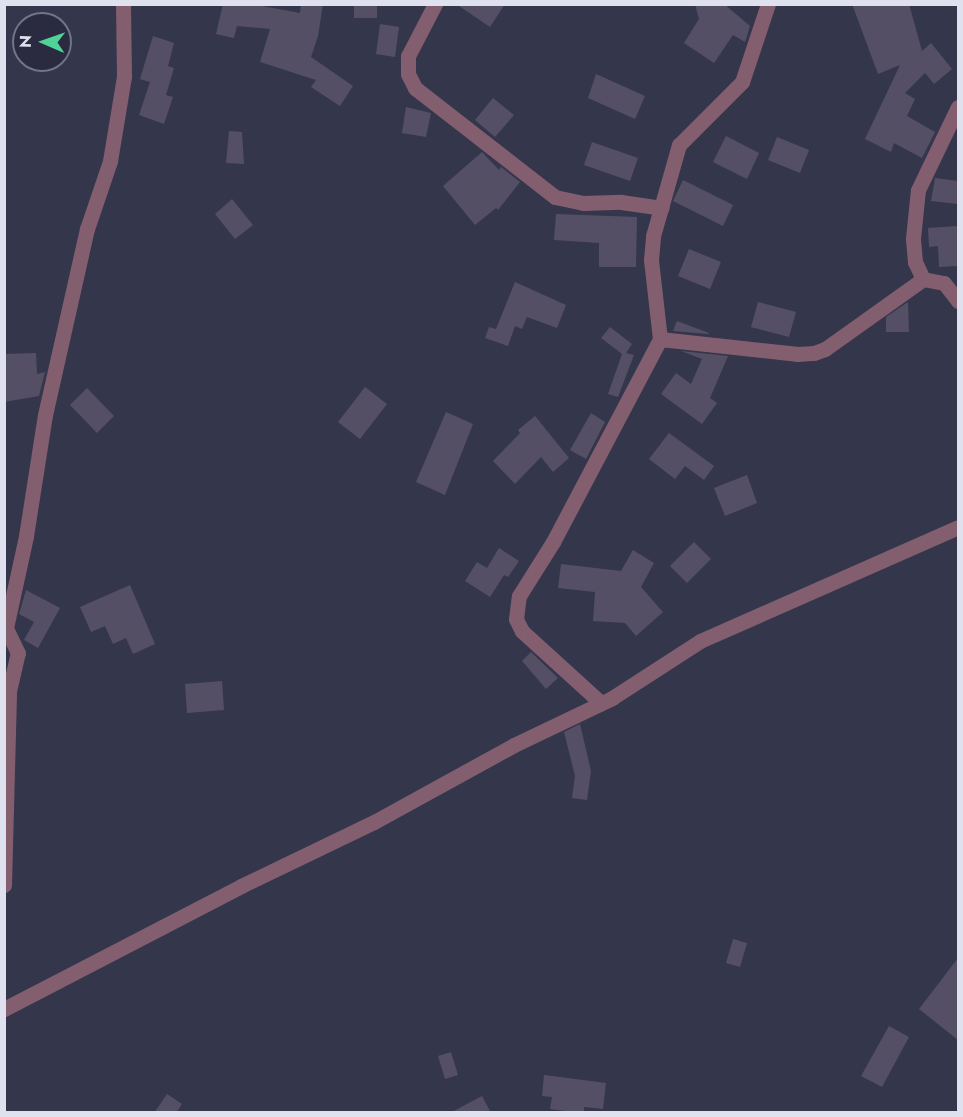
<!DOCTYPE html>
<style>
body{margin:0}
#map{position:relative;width:963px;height:1117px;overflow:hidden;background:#34364c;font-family:Jost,sans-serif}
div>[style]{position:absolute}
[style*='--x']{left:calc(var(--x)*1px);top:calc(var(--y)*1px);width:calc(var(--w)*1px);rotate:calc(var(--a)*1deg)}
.building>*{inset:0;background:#554f66}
.minor>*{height:15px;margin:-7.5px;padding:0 7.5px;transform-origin:7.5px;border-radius:7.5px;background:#835e6e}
span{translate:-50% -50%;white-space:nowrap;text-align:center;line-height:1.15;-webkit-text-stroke:6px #2a2b41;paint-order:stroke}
.frame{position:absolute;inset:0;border:6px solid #dfe1ef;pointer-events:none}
.north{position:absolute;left:12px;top:12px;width:60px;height:60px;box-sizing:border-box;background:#2a2b41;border:2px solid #727487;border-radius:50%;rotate:272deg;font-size:16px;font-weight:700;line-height:24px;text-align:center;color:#dfe1ef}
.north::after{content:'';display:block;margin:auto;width:21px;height:27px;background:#4fd399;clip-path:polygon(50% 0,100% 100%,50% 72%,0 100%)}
</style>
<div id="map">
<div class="building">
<i style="clip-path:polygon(223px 4px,251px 4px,300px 13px,301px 4px,323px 4px,318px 36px,311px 57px,353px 86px,340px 106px,311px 87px,316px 80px,260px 62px,270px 29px,237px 26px,234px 38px,216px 34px)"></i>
<i style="clip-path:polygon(354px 4px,377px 4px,377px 18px,354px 18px)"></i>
<i style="clip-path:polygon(456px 4px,505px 4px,490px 27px)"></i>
<i style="clip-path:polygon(695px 4px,724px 4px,750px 26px,745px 42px,733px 35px,714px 63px,684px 43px,699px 19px)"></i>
<i style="clip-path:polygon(852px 4px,909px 4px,922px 51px,931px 43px,952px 69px,934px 84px,925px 73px,905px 93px,915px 99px,907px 116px,935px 132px,922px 158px,894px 143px,891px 152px,865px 139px,900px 65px,878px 74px)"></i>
<i style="clip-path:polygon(380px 24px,399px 27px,395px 57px,376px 54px)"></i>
<i style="clip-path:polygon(153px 36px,174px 43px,168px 66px,174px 68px,166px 95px,173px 97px,164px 124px,139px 115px,150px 82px,140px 79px)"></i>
<i style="clip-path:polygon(596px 74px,645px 96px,635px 119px,588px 98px)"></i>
<i style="clip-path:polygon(493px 98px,514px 115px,495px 137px,475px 120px)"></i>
<i style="clip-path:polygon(406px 107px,431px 113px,426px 137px,402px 133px)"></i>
<i style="clip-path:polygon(229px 131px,242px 132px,244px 164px,226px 163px)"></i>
<i style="clip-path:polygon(726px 136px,759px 153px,747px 179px,713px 162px)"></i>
<i style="clip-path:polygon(777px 137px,809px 150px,800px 173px,768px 160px)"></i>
<i style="clip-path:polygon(592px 142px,638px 158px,630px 181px,584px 165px)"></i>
<i style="clip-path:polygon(482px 152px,499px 170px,501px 167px,520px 182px,498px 210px,496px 208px,475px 225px,443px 186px)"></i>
<i style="clip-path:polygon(935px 178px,958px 181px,958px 204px,931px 201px)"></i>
<i style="clip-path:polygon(683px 180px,733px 205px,723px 226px,673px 201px)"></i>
<i style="clip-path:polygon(232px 199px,253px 225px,235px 239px,215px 214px)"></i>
<i style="clip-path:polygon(556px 214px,637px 217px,636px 267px,599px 267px,599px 243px,554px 240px)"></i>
<i style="clip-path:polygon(958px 226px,958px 266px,939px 267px,938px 246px,929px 247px,928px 228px)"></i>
<i style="clip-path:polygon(689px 249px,721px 262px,710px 289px,678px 276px)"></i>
<i style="clip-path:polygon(515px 282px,566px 305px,557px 328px,527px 317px,522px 329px,515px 326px,508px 346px,485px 338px,489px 327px,496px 329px)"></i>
<i style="clip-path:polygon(758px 302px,796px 312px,789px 337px,751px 327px)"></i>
<i style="clip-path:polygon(908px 302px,909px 332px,886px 332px,886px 317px)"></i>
<i style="clip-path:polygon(677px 321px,709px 333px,708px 334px,673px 331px)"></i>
<i style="clip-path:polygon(610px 327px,632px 344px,626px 353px,634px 355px,618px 397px,608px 394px,622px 354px,601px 338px)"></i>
<i style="clip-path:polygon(681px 351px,728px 356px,710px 398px,717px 403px,702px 424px,661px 394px,676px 373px,691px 384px,702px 359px)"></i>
<i style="clip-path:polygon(36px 353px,37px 374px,45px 372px,39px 396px,4px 402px,4px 354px)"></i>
<i style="clip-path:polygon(365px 387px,387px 404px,360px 439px,338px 422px)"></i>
<i style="clip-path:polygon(87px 388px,114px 416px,97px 433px,70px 405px)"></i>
<i style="clip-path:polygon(446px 412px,473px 424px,445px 495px,416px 482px)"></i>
<i style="clip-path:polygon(591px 413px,605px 422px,586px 459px,570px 450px)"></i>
<i style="clip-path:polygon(535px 416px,569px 458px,553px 472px,541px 457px,515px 484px,493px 461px,520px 433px,518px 430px)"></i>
<i style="clip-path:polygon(669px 433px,714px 466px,704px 480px,685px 466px,675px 479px,649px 459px)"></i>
<i style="clip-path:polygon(747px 475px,757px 503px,725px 516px,714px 488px)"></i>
<i style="clip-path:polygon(694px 542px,711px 559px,687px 583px,670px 566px)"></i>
<i style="clip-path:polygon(499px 548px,519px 561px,508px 577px,504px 575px,490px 597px,465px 581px,477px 562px,487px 568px)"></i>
<i style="clip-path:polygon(633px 550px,654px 563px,641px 587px,663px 612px,636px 636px,625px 623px,593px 621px,595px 592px,558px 588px,561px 564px,621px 571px)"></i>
<i style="clip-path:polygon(130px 585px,155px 644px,133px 654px,126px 638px,113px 644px,105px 626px,91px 632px,80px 607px)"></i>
<i style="clip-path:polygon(26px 590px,60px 608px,38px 648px,24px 640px,34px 622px,19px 614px)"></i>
<i style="clip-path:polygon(531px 652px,558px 678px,546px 689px,522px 661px)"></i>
<i style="clip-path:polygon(222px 681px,224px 710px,187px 713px,185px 684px)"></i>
<i style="clip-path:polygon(580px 724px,591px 771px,587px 800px,572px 798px,575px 776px,564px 732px)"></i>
<i style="clip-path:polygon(733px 939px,747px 943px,740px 967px,726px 963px)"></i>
<i style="clip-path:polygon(958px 958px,958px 1040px,919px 1009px)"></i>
<i style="clip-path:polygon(889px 1026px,909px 1037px,882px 1087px,861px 1076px)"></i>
<i style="clip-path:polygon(451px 1052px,458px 1075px,445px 1079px,438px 1056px)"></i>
<i style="clip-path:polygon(544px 1075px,606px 1083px,603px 1109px,584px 1107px,584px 1113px,580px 1113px,550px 1109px,552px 1097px,542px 1096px)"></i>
<i style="clip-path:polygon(167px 1094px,182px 1104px,176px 1113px,154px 1113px)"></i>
<i style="clip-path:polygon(482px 1096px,491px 1113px,450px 1113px)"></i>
</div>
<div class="minor">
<i style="--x:435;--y:4;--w:59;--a:117.4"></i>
<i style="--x:408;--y:56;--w:18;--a:90"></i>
<i style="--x:408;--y:74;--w:16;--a:63"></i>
<i style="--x:415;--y:88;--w:177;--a:37.9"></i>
<i style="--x:555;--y:197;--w:29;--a:12"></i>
<i style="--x:583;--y:203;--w:38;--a:-2"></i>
<i style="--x:621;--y:202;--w:41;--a:8.3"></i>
<i style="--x:923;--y:279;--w:19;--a:-115"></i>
<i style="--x:915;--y:262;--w:24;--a:-95"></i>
<i style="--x:913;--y:238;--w:48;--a:-84.1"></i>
<i style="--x:918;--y:190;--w:92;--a:-64.3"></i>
<i style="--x:660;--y:339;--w:139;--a:6.2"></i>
<i style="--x:798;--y:354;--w:16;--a:-4"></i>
<i style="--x:814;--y:353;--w:12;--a:-20"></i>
<i style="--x:825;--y:349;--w:120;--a:-35.5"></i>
<i style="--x:923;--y:279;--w:21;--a:11"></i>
<i style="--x:944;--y:283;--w:23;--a:52"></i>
<i style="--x:601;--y:703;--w:107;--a:-137.7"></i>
<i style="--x:522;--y:631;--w:13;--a:-117"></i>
<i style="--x:516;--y:619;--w:23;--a:-83"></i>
<i style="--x:519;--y:596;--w:64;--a:-57.8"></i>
<i style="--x:553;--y:542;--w:229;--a:-62.2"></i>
<i style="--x:660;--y:339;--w:80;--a:-96.5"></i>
<i style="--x:651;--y:260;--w:24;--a:-85"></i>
<i style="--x:653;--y:236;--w:95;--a:-74.1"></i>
<i style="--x:679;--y:145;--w:89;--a:-45"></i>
<i style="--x:742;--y:82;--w:82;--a:-71.6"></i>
<i style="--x:4;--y:885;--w:194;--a:-88.5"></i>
<i style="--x:9;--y:691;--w:39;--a:-77"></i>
<i style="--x:18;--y:653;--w:28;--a:-116"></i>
<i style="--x:6;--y:628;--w:94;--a:-77.7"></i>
<i style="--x:26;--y:536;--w:122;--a:-81.1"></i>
<i style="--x:45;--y:415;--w:191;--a:-77.3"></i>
<i style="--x:87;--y:229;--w:72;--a:-71.3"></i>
<i style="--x:110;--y:161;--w:86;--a:-80.6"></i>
<i style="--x:124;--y:76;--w:72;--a:-90.8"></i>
<i style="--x:4;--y:1009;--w:267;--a:-27.4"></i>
<i style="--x:241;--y:886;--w:148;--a:-25.7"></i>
<i style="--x:374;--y:822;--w:160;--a:-28.8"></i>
<i style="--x:514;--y:745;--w:109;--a:-25.6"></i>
<i style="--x:612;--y:698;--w:105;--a:-32.9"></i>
<i style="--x:700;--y:641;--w:282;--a:-23.8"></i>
</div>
<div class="frame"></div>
<div class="north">N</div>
</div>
